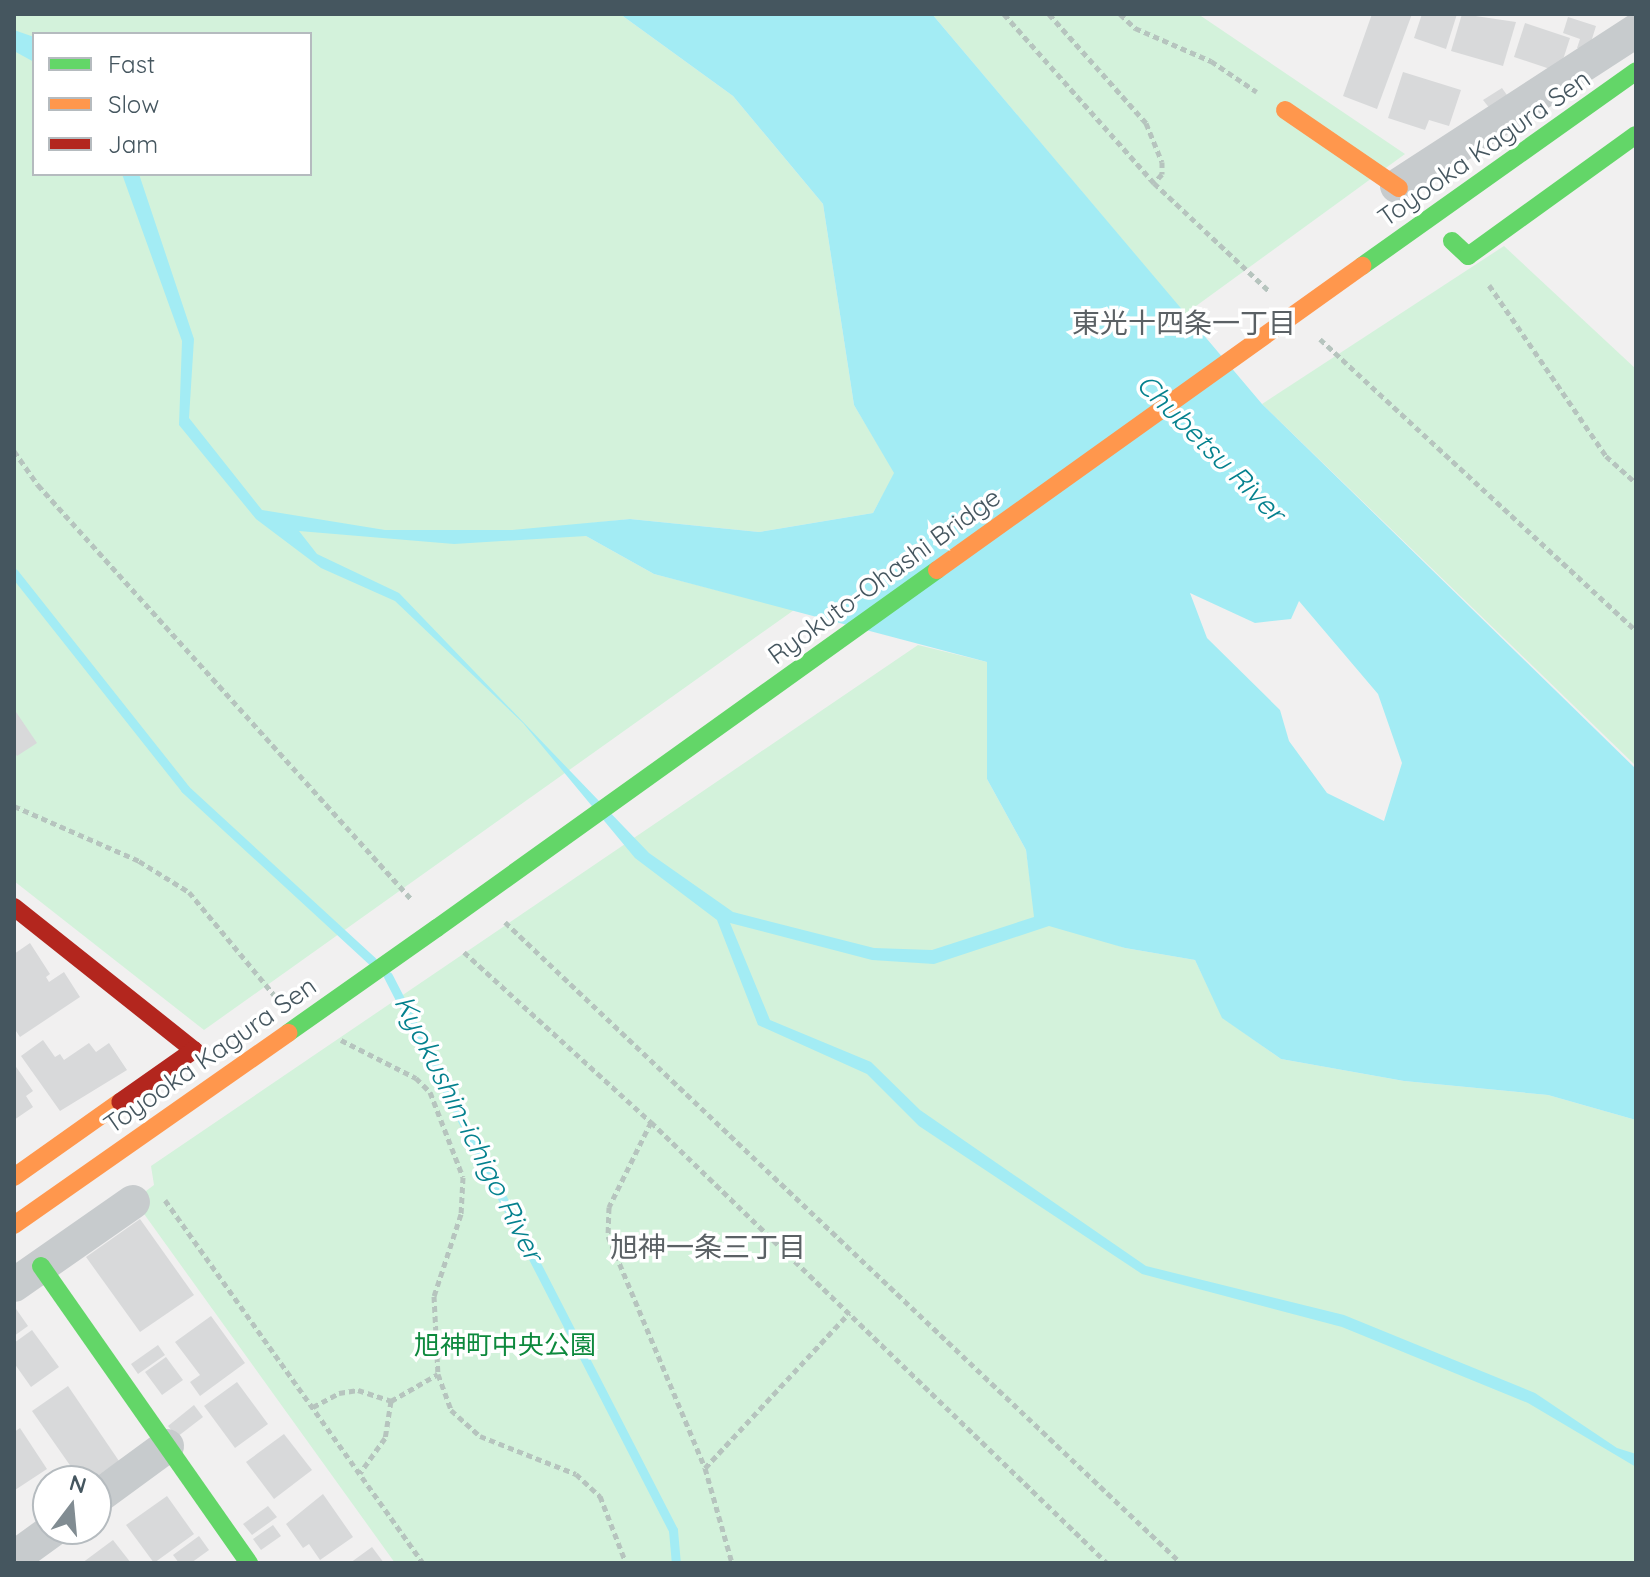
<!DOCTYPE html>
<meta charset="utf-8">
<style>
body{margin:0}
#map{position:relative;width:1650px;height:1577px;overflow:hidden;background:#f1f0f0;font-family:Quicksand,"Noto Sans JP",sans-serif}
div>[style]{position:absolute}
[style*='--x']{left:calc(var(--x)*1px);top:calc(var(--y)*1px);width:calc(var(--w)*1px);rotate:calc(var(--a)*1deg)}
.green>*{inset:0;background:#d3f2db}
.water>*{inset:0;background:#a3ecf4}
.stream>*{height:9px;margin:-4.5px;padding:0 4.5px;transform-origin:4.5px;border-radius:4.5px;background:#a3ecf4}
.building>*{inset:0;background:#d8d9da}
.path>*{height:5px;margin-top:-2.5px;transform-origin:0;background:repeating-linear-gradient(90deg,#b6c4be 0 6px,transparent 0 10px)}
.street>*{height:34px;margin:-17px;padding:0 17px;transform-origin:17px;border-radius:17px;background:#c7cbcd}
.fast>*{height:18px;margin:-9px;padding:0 9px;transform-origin:9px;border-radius:9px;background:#63d668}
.slow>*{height:18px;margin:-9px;padding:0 9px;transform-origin:9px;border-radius:9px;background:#ff974d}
.jam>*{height:18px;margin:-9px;padding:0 9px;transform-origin:9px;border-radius:9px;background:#b3261e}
.fast-bridge>*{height:18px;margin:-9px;padding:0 9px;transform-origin:9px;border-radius:9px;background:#63d668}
.slow-bridge>*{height:18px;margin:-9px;padding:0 9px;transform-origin:9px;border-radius:9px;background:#ff974d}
span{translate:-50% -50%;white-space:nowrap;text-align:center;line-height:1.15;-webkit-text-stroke:7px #fff;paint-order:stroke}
.street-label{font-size:26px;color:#45565f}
.park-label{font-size:26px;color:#0d893d}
.neighbourhood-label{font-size:28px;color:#5b6165}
.water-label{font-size:28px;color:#04818e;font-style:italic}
.frame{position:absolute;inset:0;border:16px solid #45565f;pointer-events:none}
.legend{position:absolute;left:32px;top:32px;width:280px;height:144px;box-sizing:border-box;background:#fff;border:2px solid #b5bbbf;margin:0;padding:10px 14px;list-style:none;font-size:24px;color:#45565f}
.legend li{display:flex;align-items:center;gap:16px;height:40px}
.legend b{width:40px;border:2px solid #b5bbbf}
.north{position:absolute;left:32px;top:1465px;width:80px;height:80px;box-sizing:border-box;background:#fff;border:2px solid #b5bbbf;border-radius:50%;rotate:16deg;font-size:22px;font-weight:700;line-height:32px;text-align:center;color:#45565f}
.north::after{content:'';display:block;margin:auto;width:28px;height:36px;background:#818c92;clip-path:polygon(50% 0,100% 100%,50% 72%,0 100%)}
</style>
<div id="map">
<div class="green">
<i style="clip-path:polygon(evenodd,14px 14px,620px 14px,733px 96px,823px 204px,854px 405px,895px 473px,873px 513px,759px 532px,630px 519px,583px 524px,586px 536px,654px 574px,794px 610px,204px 1030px,14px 881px,14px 14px,34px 34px,310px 34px,310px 174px,34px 174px,34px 34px)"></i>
<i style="clip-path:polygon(932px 14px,1198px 14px,1405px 154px,1185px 314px)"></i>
<i style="clip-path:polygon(1504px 246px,1636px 369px,1636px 766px,1262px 404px)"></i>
<i style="clip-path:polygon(918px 645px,987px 662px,987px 779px,1026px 850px,1035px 917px,1125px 948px,1195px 960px,1223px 1018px,1281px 1059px,1404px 1081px,1548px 1095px,1636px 1120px,1636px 1563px,395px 1563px,134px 1200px,154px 1185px,151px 1166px)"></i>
</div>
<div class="water">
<i style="clip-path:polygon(evenodd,620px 14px,932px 14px,1262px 404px,1636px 769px,1636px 1120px,1548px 1095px,1404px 1081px,1281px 1059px,1222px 1018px,1195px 960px,1125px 948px,1049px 926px,934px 964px,872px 960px,730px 923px,770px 1020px,871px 1062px,920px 1110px,1146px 1266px,1344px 1315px,1535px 1393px,1617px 1448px,1636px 1454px,1636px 1467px,1528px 1403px,1342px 1327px,1142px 1274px,919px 1126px,867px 1074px,758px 1025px,717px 920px,635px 858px,523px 723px,395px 601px,321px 568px,256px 519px,179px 425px,182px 341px,122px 174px,139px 174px,194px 339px,189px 418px,262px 510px,385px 530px,512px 530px,630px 519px,759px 532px,873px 513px,894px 473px,854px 405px,823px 204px,733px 96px,620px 14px,299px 531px,454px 544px,586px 536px,654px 574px,987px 662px,987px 779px,1026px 850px,1034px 917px,932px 950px,874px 948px,733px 912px,649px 853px,399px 593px,317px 554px,299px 531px,620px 14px,1190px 593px,1255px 623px,1291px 619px,1299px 601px,1378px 694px,1402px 763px,1384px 821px,1327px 793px,1289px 741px,1280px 710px,1207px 638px,1190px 593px)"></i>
<i style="clip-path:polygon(14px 30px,34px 37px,34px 62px,14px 51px)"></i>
</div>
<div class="stream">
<i style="--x:14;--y:573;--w:275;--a:51.6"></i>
<i style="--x:185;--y:789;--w:254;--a:42.6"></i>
<i style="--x:388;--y:976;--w:623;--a:62.78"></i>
<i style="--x:673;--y:1530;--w:33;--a:85"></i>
</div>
<div class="building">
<i style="clip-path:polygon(1372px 14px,1412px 14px,1377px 109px,1343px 96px)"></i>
<i style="clip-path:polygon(1422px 14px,1457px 14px,1446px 49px,1414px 38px)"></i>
<i style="clip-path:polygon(1462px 14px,1516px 22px,1503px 66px,1451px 51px)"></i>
<i style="clip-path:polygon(1568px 17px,1596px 26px,1588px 52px,1577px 48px,1580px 39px,1563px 33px)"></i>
<i style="clip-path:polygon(1525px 23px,1570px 38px,1559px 72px,1514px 57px)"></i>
<i style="clip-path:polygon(1403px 72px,1461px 90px,1449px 126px,1429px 120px,1425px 130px,1388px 118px)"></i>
<i style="clip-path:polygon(1502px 88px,1509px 98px,1491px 110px,1483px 100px)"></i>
<i style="clip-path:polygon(14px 709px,37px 743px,17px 756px,14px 752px)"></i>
<i style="clip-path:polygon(30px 943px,50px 974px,46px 977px,49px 982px,64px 972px,80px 997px,20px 1037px,14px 1028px,14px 954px)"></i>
<i style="clip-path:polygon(43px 1040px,55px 1057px,60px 1054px,64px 1060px,89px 1043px,96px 1052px,109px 1043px,127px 1070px,60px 1111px,21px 1056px)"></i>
<i style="clip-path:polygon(14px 1064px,33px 1091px,26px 1096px,33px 1107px,14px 1120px)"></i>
<i style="clip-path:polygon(140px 1219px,194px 1295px,140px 1332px,86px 1257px)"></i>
<i style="clip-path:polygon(14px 1306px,28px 1326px,14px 1336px)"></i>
<i style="clip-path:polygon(211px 1316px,245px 1363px,200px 1396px,190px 1382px,200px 1375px,175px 1342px)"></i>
<i style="clip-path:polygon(32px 1330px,59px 1367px,31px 1387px,14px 1363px,14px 1343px)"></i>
<i style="clip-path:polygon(158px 1345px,165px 1355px,138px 1374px,131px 1364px)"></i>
<i style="clip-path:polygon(166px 1357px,183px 1380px,162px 1395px,145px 1372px)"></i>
<i style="clip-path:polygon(237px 1382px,268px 1424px,235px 1448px,204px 1406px)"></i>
<i style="clip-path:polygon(68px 1386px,119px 1461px,90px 1481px,81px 1481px,32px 1411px)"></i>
<i style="clip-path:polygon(194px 1405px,203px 1417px,177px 1437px,168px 1426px)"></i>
<i style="clip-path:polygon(20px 1428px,47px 1469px,15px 1490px,14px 1432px)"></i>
<i style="clip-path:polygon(284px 1434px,312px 1470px,274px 1499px,246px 1462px)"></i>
<i style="clip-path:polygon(323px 1494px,353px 1537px,320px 1560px,309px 1544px,303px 1548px,286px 1524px)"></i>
<i style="clip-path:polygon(167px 1496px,194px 1534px,154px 1563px,126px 1525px)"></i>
<i style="clip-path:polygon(268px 1506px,277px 1517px,252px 1535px,243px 1524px)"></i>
<i style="clip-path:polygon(273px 1525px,281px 1536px,261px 1550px,253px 1539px)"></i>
<i style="clip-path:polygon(199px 1536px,209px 1550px,191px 1563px,179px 1563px,173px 1555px)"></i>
<i style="clip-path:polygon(113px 1540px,131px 1563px,82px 1563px)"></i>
<i style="clip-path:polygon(372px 1547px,384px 1563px,350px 1563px)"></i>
</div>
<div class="path">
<i style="--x:1004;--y:14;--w:226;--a:48.4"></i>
<i style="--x:1154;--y:183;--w:158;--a:43.2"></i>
<i style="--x:1049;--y:14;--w:146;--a:48.3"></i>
<i style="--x:1146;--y:123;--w:42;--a:67.7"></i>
<i style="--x:1162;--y:162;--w:12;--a:90"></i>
<i style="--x:1162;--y:174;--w:12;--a:132"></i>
<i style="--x:1120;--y:14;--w:21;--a:43"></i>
<i style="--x:1135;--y:28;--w:83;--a:23.5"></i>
<i style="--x:1211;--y:61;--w:55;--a:34"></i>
<i style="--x:1489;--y:285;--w:207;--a:55.6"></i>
<i style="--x:1606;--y:456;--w:40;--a:42"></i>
<i style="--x:1320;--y:339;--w:430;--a:42.7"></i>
<i style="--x:14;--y:451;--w:42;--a:54.8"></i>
<i style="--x:38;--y:485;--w:559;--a:47.97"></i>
<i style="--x:14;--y:806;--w:137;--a:23.7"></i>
<i style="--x:139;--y:861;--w:59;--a:31.8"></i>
<i style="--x:189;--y:892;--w:136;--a:50.4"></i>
<i style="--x:505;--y:922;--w:932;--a:43.48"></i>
<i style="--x:464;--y:952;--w:253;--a:42.3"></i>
<i style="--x:651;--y:1122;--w:634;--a:44.04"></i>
<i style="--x:341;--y:1040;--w:84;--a:26.9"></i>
<i style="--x:416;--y:1078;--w:20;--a:45"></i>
<i style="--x:430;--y:1092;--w:91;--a:68.8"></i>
<i style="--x:463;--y:1177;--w:37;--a:93"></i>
<i style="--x:461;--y:1214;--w:86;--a:108.2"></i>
<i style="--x:434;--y:1296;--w:78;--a:87.1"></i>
<i style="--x:438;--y:1374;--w:38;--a:70"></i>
<i style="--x:451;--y:1410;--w:39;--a:42"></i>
<i style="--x:480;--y:1436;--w:103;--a:21.6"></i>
<i style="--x:576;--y:1474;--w:33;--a:43"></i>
<i style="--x:600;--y:1496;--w:72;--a:68.8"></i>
<i style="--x:651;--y:1122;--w:95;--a:116.3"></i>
<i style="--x:609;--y:1207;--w:29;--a:92"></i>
<i style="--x:608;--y:1236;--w:251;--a:67.3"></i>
<i style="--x:705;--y:1468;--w:99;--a:74.1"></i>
<i style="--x:165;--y:1200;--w:445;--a:54.6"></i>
<i style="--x:391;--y:1401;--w:54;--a:-29.9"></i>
<i style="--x:313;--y:1407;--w:30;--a:-28"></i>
<i style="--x:339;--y:1393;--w:19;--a:-9"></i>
<i style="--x:358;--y:1390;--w:35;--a:18"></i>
<i style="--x:391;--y:1401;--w:37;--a:99"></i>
<i style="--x:385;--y:1438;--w:43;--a:125.5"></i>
<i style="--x:705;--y:1468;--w:212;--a:-47.1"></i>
</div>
<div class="street">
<i style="--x:1397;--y:186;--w:285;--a:-33"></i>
<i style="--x:14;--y:1285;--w:145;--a:-34.9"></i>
<i style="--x:96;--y:1498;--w:88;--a:-36.2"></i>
<i style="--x:14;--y:1558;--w:49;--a:-35.9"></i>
</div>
<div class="fast">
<i style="--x:1452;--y:241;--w:22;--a:43"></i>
<i style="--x:1468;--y:256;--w:207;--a:-35.8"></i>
<i style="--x:1362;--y:266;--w:336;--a:-35.4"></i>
<i style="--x:288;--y:1033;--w:182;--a:-35.2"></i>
<i style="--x:41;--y:1266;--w:363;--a:55"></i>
</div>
<div class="slow">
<i style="--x:1285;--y:110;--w:138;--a:34.4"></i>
<i style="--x:14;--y:1177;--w:130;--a:-35.3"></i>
<i style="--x:14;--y:1225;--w:335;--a:-35"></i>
</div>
<div class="jam">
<i style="--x:14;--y:907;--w:230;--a:38.5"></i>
<i style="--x:194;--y:1050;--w:90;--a:144.9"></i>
</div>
<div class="fast-bridge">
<i style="--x:437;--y:928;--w:615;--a:-35.6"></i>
</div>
<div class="slow-bridge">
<i style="--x:937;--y:570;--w:523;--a:-35.58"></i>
</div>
<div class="street-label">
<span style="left:1484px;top:148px;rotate:-35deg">Toyooka Kagura Sen</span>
<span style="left:884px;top:576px;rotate:-36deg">Ryokuto-Ohashi Bridge</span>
<span style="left:210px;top:1055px;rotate:-35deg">Toyooka Kagura Sen</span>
</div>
<div class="park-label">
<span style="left:505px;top:1345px">旭神町中央公園</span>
</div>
<div class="neighbourhood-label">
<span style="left:1184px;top:323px">東光十四条一丁目</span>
<span style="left:708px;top:1247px">旭神一条三丁目</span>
</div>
<div class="water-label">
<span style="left:1211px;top:448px;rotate:45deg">Chubetsu River</span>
<span style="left:469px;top:1128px;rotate:63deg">Kyokushin-ichigo River</span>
</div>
<div class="frame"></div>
<ul class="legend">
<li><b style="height:10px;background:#63d668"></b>Fast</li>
<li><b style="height:10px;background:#ff974d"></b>Slow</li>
<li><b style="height:10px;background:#b3261e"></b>Jam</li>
</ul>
<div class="north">N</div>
</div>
